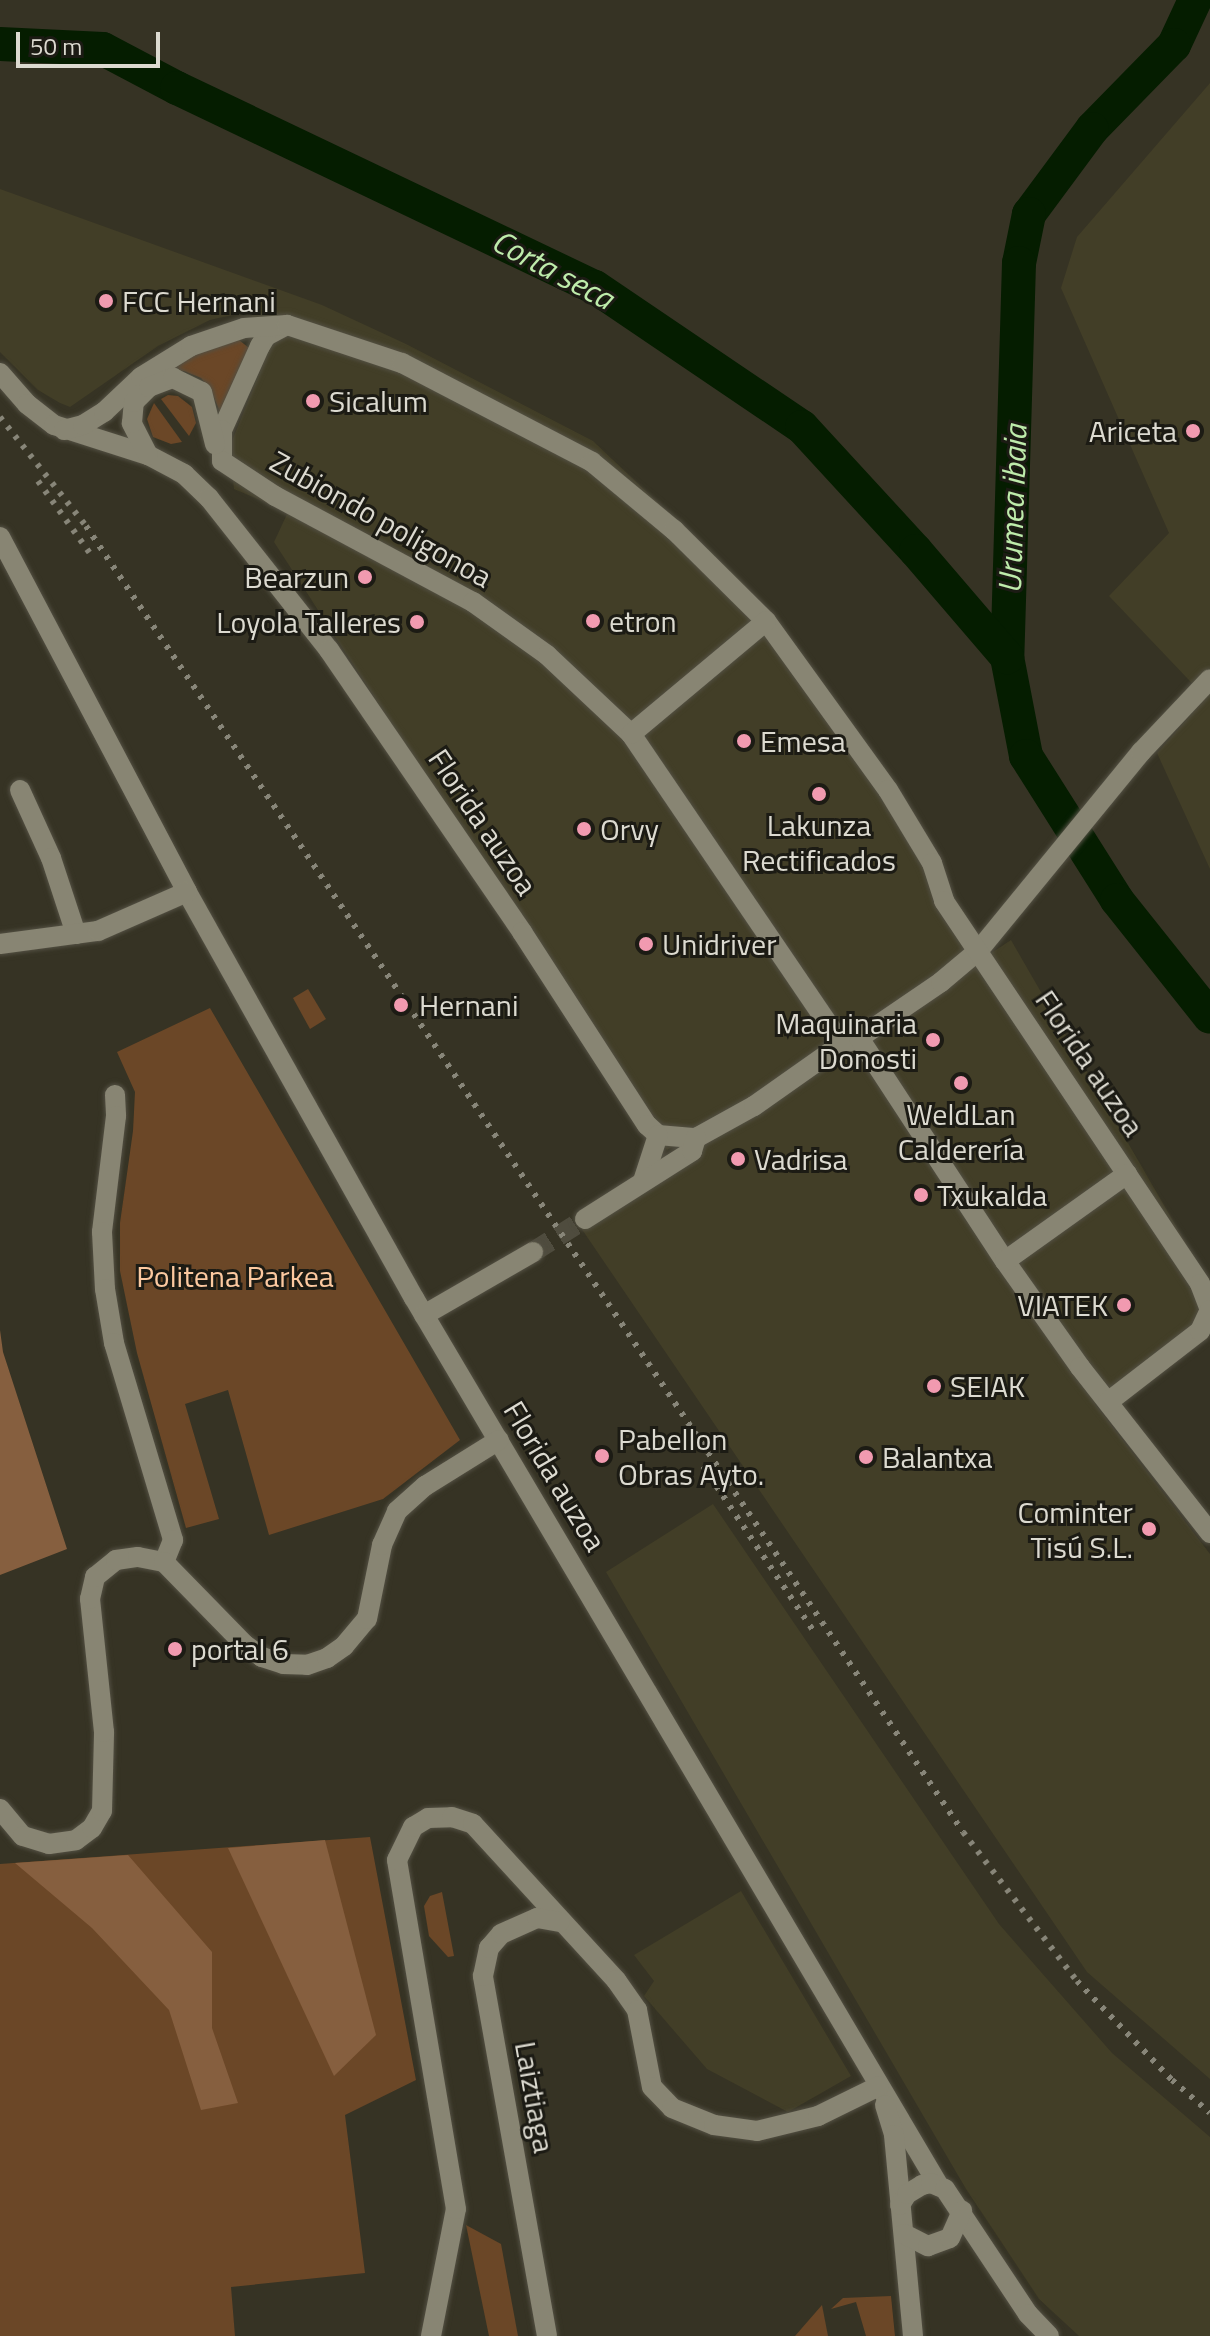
<!DOCTYPE html>
<meta charset="utf-8">
<style>
body{margin:0}
#map{position:relative;width:1210px;height:2336px;overflow:hidden;background:#363324;font-family:"Titillium Web",sans-serif}
div>[style]{position:absolute}
[style*='--x']{left:calc(var(--x)*1px);top:calc(var(--y)*1px);width:calc(var(--w)*1px);rotate:calc(var(--a)*1deg)}
.built>*{inset:0;background:#423e27}
.green>*{inset:0;background:#6b4727}
.forest>*{inset:0;background:#865f3f}
.river>*{height:34px;margin:-17px;padding:0 17px;transform-origin:17px;border-radius:17px;background:#051d00}
.minor-tunnel>*{height:20px;margin-top:-10px;transform-origin:0;background:repeating-linear-gradient(90deg,#4f4c3e 0 20px,transparent 0 30px)}
.roads{filter:drop-shadow(0 0 2px #535043) drop-shadow(0 0 2px #535043)}
.minor>*{height:20px;margin:-10px;padding:0 10px;transform-origin:10px;border-radius:10px;background:#888573}
.rail>*{height:6px;margin-top:-3px;transform-origin:0;background:repeating-linear-gradient(90deg,#888679 0 4px,transparent 0 12px)}
.dots>*{width:22px;height:22px;translate:-50% -50%;box-sizing:border-box;border:4px solid #1c1b14;border-radius:50%}
span{translate:-50% -50%;white-space:nowrap;text-align:center;line-height:1.15;-webkit-text-stroke:6px #1c1b14;paint-order:stroke}
.poi-label{font-size:30px;color:#dcdad0}
.left{translate:0 -50%;text-align:left}
.right{translate:-100% -50%;text-align:right}
.street-label{font-size:30px;color:#dcdad0}
.park-label{font-size:30px;color:#fcc9a0}
.water-label{font-size:32px;color:#beecab;font-style:italic}
.scale{position:absolute;left:16px;top:32px;width:144px;height:36px;box-sizing:border-box;border:4px solid #dcdad0;border-top:0;padding-left:10px;font-size:24px;line-height:28px;white-space:nowrap;color:#dcdad0;-webkit-text-stroke:6px #1c1b14;paint-order:stroke}
</style>
<div id="map">
<div class="built">
<i style="clip-path:polygon(1210px 83px,1210px 869px,1157px 753px,1206px 698px,1109px 596px,1169px 533px,1061px 288px,1077px 237px)"></i>
<i style="clip-path:polygon(0 189px,322px 305px,406px 344px,593px 441px,744px 584px,979px 950px,667px 1150px,274px 542px,288px 512px,234px 489px,230px 446px,267px 354px,250px 311px,210px 320px,158px 346px,70px 407px,60px 403px,38px 390px,0 352px)"></i>
<i style="clip-path:polygon(1011px 940px,1210px 1285px,1210px 1319px,1095px 1404px,1210px 1554px,1210px 2079px,1087px 1972px,579px 1225px)"></i>
<i style="clip-path:polygon(713px 1504px,999px 1924px,1112px 2053px,1210px 2137px,1210px 2336px,1079px 2336px,1039px 2299px,966px 2189px,606px 1572px)"></i>
<i style="clip-path:polygon(741px 1891px,851px 2076px,788px 2112px,707px 2069px,644px 1996px,654px 1981px,634px 1955px)"></i>
</div>
<div class="green">
<i style="clip-path:polygon(239px 340px,249px 348px,220px 412px,211px 390px,201px 378px,184px 371px,163px 370px,179px 359px)"></i>
<i style="clip-path:polygon(168px 395px,178px 396px,192px 407px,196px 423px,189px 436px,161px 399px)"></i>
<i style="clip-path:polygon(154px 403px,182px 442px,171px 444px,153px 437px,147px 419px)"></i>
<i style="clip-path:polygon(308px 989px,326px 1019px,310px 1029px,293px 998px)"></i>
<i style="clip-path:polygon(210px 1008px,460px 1440px,383px 1499px,269px 1535px,228px 1390px,185px 1404px,219px 1519px,186px 1528px,137px 1353px,120px 1271px,120px 1223px,133px 1131px,135px 1092px,117px 1052px)"></i>
<i style="clip-path:polygon(370px 1837px,416px 2080px,345px 2115px,365px 2273px,231px 2287px,235px 2336px,0 2336px,0 1864px)"></i>
<i style="clip-path:polygon(442px 1892px,454px 1956px,448px 1957px,429px 1936px,424px 1906px,430px 1896px)"></i>
<i style="clip-path:polygon(466px 2225px,501px 2244px,518px 2336px,489px 2336px)"></i>
<i style="clip-path:polygon(891px 2296px,895px 2336px,866px 2336px,856px 2302px,831px 2309px,843px 2298px)"></i>
<i style="clip-path:polygon(822px 2305px,828px 2336px,795px 2336px)"></i>
</div>
<div class="forest">
<i style="clip-path:polygon(0 1330px,3px 1352px,67px 1549px,0 1575px)"></i>
<i style="clip-path:polygon(325px 1840px,376px 2035px,334px 2076px,228px 1848px)"></i>
<i style="clip-path:polygon(128px 1855px,212px 1952px,212px 2028px,238px 2103px,201px 2110px,169px 2010px,92px 1928px,15px 1863px)"></i>
</div>
<div class="river">
<i style="--x:1195;--y:0;--w:50;--a:115"></i>
<i style="--x:1174;--y:45;--w:117;--a:134.3"></i>
<i style="--x:1092;--y:129;--w:106;--a:126.5"></i>
<i style="--x:1029;--y:214;--w:50;--a:101.5"></i>
<i style="--x:1019;--y:263;--w:394;--a:91.7"></i>
<i style="--x:1007;--y:657;--w:101;--a:79.1"></i>
<i style="--x:1026;--y:756;--w:170;--a:57.7"></i>
<i style="--x:1117;--y:900;--w:149;--a:51.5"></i>
<i style="--x:0;--y:44;--w:103;--a:2.8"></i>
<i style="--x:103;--y:49;--w:84;--a:27.8"></i>
<i style="--x:177;--y:88;--w:463;--a:25.5"></i>
<i style="--x:595;--y:287;--w:250;--a:34.1"></i>
<i style="--x:802;--y:427;--w:168;--a:47.4"></i>
<i style="--x:916;--y:551;--w:140;--a:49.4"></i>
</div>
<div class="minor-tunnel">
<i style="--x:533;--y:1252;--w:62;--a:-32.4"></i>
</div>
<div class="roads">
<div class="minor">
<i style="--x:287;--y:325;--w:24;--a:152"></i>
<i style="--x:266;--y:336;--w:12;--a:121"></i>
<i style="--x:260;--y:346;--w:92;--a:114.3"></i>
<i style="--x:222;--y:430;--w:31;--a:90"></i>
<i style="--x:222;--y:461;--w:64;--a:33.4"></i>
<i style="--x:275;--y:496;--w:225;--a:28.2"></i>
<i style="--x:473;--y:602;--w:91;--a:35.6"></i>
<i style="--x:547;--y:655;--w:115;--a:43.2"></i>
<i style="--x:631;--y:734;--w:375;--a:55.8"></i>
<i style="--x:0;--y:373;--w:41;--a:48.9"></i>
<i style="--x:27;--y:404;--w:34;--a:38"></i>
<i style="--x:54;--y:425;--w:99;--a:17.7"></i>
<i style="--x:148;--y:455;--w:41;--a:27.8"></i>
<i style="--x:184;--y:474;--w:35;--a:44"></i>
<i style="--x:209;--y:498;--w:194;--a:51.7"></i>
<i style="--x:329;--y:650;--w:342;--a:55.6"></i>
<i style="--x:522;--y:932;--w:230;--a:57.1"></i>
<i style="--x:647;--y:1125;--w:15;--a:42"></i>
<i style="--x:658;--y:1135;--w:38;--a:5"></i>
<i style="--x:696;--y:1138;--w:66;--a:-28.9"></i>
<i style="--x:754;--y:1106;--w:108;--a:-35.2"></i>
<i style="--x:842;--y:1044;--w:18;--a:-19"></i>
<i style="--x:859;--y:1038;--w:99;--a:-34.3"></i>
<i style="--x:941;--y:982;--w:50;--a:-40.1"></i>
<i style="--x:979;--y:950;--w:256;--a:-50.7"></i>
<i style="--x:1141;--y:752;--w:100;--a:-46.6"></i>
<i style="--x:64;--y:430;--w:20;--a:-15"></i>
<i style="--x:83;--y:425;--w:25;--a:-32"></i>
<i style="--x:104;--y:412;--w:51;--a:-43.4"></i>
<i style="--x:141;--y:377;--w:59;--a:-31.8"></i>
<i style="--x:191;--y:346;--w:56;--a:-18.8"></i>
<i style="--x:244;--y:328;--w:43;--a:-4"></i>
<i style="--x:287;--y:325;--w:121;--a:18.3"></i>
<i style="--x:402;--y:363;--w:214;--a:27.5"></i>
<i style="--x:592;--y:462;--w:107;--a:39.7"></i>
<i style="--x:674;--y:530;--w:129;--a:44.7"></i>
<i style="--x:766;--y:621;--w:208;--a:54.2"></i>
<i style="--x:888;--y:790;--w:85;--a:58.9"></i>
<i style="--x:932;--y:863;--w:40;--a:72"></i>
<i style="--x:944;--y:901;--w:461;--a:56.2"></i>
<i style="--x:1200;--y:1284;--w:28;--a:69"></i>
<i style="--x:148;--y:455;--w:36;--a:-117"></i>
<i style="--x:132;--y:423;--w:21;--a:-85"></i>
<i style="--x:134;--y:402;--w:21;--a:-45"></i>
<i style="--x:149;--y:387;--w:26;--a:-21"></i>
<i style="--x:173;--y:378;--w:32;--a:26"></i>
<i style="--x:202;--y:392;--w:54;--a:76"></i>
<i style="--x:0;--y:537;--w:401;--a:62.2"></i>
<i style="--x:187;--y:892;--w:465;--a:60.8"></i>
<i style="--x:414;--y:1298;--w:1032;--a:59.41"></i>
<i style="--x:631;--y:734;--w:176;--a:-39.9"></i>
<i style="--x:20;--y:790;--w:75;--a:65.5"></i>
<i style="--x:51;--y:858;--w:80;--a:71.8"></i>
<i style="--x:0;--y:944;--w:99;--a:-7.6"></i>
<i style="--x:98;--y:931;--w:97;--a:-23.7"></i>
<i style="--x:859;--y:1038;--w:267;--a:56.8"></i>
<i style="--x:1005;--y:1261;--w:130;--a:54.7"></i>
<i style="--x:1080;--y:1367;--w:211;--a:51.9"></i>
<i style="--x:115;--y:1095;--w:21;--a:87"></i>
<i style="--x:116;--y:1116;--w:117;--a:96.9"></i>
<i style="--x:102;--y:1232;--w:57;--a:87"></i>
<i style="--x:105;--y:1289;--w:55;--a:80.5"></i>
<i style="--x:114;--y:1343;--w:206;--a:73.3"></i>
<i style="--x:173;--y:1540;--w:24;--a:112"></i>
<i style="--x:643;--y:1181;--w:48;--a:-71.9"></i>
<i style="--x:585;--y:1219;--w:127;--a:-32.4"></i>
<i style="--x:692;--y:1151;--w:14;--a:-73"></i>
<i style="--x:1005;--y:1261;--w:150;--a:-35.5"></i>
<i style="--x:424;--y:1315;--w:126;--a:-30"></i>
<i style="--x:1108;--y:1402;--w:116;--a:-37.7"></i>
<i style="--x:1200;--y:1331;--w:23;--a:-65"></i>
<i style="--x:0;--y:1809;--w:35;--a:50"></i>
<i style="--x:23;--y:1836;--w:27;--a:17"></i>
<i style="--x:49;--y:1844;--w:27;--a:-8"></i>
<i style="--x:76;--y:1840;--w:20;--a:-37"></i>
<i style="--x:92;--y:1828;--w:20;--a:-60"></i>
<i style="--x:102;--y:1811;--w:79;--a:-88.5"></i>
<i style="--x:104;--y:1732;--w:134;--a:-96"></i>
<i style="--x:90;--y:1599;--w:23;--a:-77"></i>
<i style="--x:95;--y:1577;--w:27;--a:-39"></i>
<i style="--x:116;--y:1560;--w:22;--a:-8"></i>
<i style="--x:138;--y:1557;--w:26;--a:11"></i>
<i style="--x:164;--y:1562;--w:115;--a:45.7"></i>
<i style="--x:244;--y:1644;--w:22;--a:36"></i>
<i style="--x:262;--y:1657;--w:22;--a:18"></i>
<i style="--x:283;--y:1664;--w:24;--a:2"></i>
<i style="--x:307;--y:1665;--w:21;--a:-19"></i>
<i style="--x:327;--y:1658;--w:21;--a:-35"></i>
<i style="--x:344;--y:1646;--w:35;--a:-50"></i>
<i style="--x:367;--y:1619;--w:76;--a:-78.5"></i>
<i style="--x:382;--y:1545;--w:37;--a:-66"></i>
<i style="--x:397;--y:1511;--w:38;--a:-42"></i>
<i style="--x:425;--y:1486;--w:87;--a:-31.9"></i>
<i style="--x:885;--y:2105;--w:31;--a:73"></i>
<i style="--x:894;--y:2135;--w:202;--a:84.6"></i>
<i style="--x:900;--y:2205;--w:13;--a:-58"></i>
<i style="--x:907;--y:2194;--w:17;--a:-31"></i>
<i style="--x:922;--y:2185;--w:9;--a:-13"></i>
<i style="--x:931;--y:2183;--w:15;--a:23"></i>
<i style="--x:945;--y:2189;--w:150;--a:56.4"></i>
<i style="--x:1028;--y:2314;--w:30;--a:46"></i>
<i style="--x:904;--y:2234;--w:27;--a:27"></i>
<i style="--x:928;--y:2246;--w:23;--a:-20"></i>
<i style="--x:950;--y:2238;--w:30;--a:-66"></i>
<i style="--x:431;--y:2336;--w:129;--a:-78.9"></i>
<i style="--x:456;--y:2209;--w:354;--a:-99.6"></i>
<i style="--x:397;--y:1860;--w:37;--a:-64"></i>
<i style="--x:413;--y:1827;--w:17;--a:-31"></i>
<i style="--x:428;--y:1818;--w:24;--a:-2"></i>
<i style="--x:452;--y:1817;--w:22;--a:18"></i>
<i style="--x:473;--y:1824;--w:212;--a:47.5"></i>
<i style="--x:616;--y:1980;--w:37;--a:55"></i>
<i style="--x:637;--y:2010;--w:78;--a:79"></i>
<i style="--x:652;--y:2087;--w:29;--a:46"></i>
<i style="--x:672;--y:2108;--w:45;--a:22"></i>
<i style="--x:714;--y:2125;--w:43;--a:7.9"></i>
<i style="--x:757;--y:2131;--w:63;--a:-13.8"></i>
<i style="--x:818;--y:2116;--w:68;--a:-26.2"></i>
<i style="--x:547;--y:2336;--w:366;--a:-100.1"></i>
<i style="--x:483;--y:1976;--w:29;--a:-78"></i>
<i style="--x:489;--y:1948;--w:18;--a:-49"></i>
<i style="--x:501;--y:1934;--w:39;--a:-24"></i>
<i style="--x:537;--y:1918;--w:23;--a:10"></i>
</div>
</div>
<div class="rail">
<i style="--x:0;--y:417;--w:139;--a:51.7"></i>
<i style="--x:86;--y:526;--w:1573;--a:56.12"></i>
<i style="--x:963;--y:1832;--w:188;--a:52.6"></i>
<i style="--x:1077;--y:1981;--w:137;--a:46.2"></i>
<i style="--x:1172;--y:2080;--w:50;--a:41"></i>
<i style="--x:38;--y:481;--w:96;--a:54.3"></i>
<i style="--x:703;--y:1466;--w:203;--a:56.2"></i>
</div>
<div class="dots">
<i style="left:106px;top:301px;background:#f19ab0"></i>
<i style="left:313px;top:401px;background:#f19ab0"></i>
<i style="left:1193px;top:431px;background:#f19ab0"></i>
<i style="left:365px;top:577px;background:#f19ab0"></i>
<i style="left:593px;top:621px;background:#f19ab0"></i>
<i style="left:417px;top:622px;background:#f19ab0"></i>
<i style="left:744px;top:741px;background:#f19ab0"></i>
<i style="left:819px;top:794px;background:#f19ab0"></i>
<i style="left:584px;top:829px;background:#f19ab0"></i>
<i style="left:646px;top:944px;background:#f19ab0"></i>
<i style="left:401px;top:1005px;background:#f19ab0"></i>
<i style="left:933px;top:1040px;background:#f19ab0"></i>
<i style="left:961px;top:1083px;background:#f19ab0"></i>
<i style="left:738px;top:1159px;background:#f19ab0"></i>
<i style="left:921px;top:1195px;background:#f19ab0"></i>
<i style="left:1124px;top:1305px;background:#f19ab0"></i>
<i style="left:934px;top:1386px;background:#f19ab0"></i>
<i style="left:602px;top:1456px;background:#f19ab0"></i>
<i style="left:866px;top:1457px;background:#f19ab0"></i>
<i style="left:1149px;top:1529px;background:#f19ab0"></i>
<i style="left:175px;top:1649px;background:#f19ab0"></i>
</div>
<div class="poi-label">
<span class="left" style="left:122px;top:301px">FCC Hernani</span>
<span class="left" style="left:329px;top:401px">Sicalum</span>
<span class="right" style="left:1177px;top:431px">Ariceta</span>
<span class="right" style="left:349px;top:577px">Bearzun</span>
<span class="left" style="left:609px;top:621px">etron</span>
<span class="right" style="left:401px;top:622px">Loyola Talleres</span>
<span class="left" style="left:760px;top:741px">Emesa</span>
<span style="left:819px;top:842px">Lakunza<br>Rectificados</span>
<span class="left" style="left:600px;top:829px">Orvy</span>
<span class="left" style="left:662px;top:944px">Unidriver</span>
<span class="left" style="left:419px;top:1005px">Hernani</span>
<span class="right" style="left:917px;top:1040px">Maquinaria<br>Donosti</span>
<span style="left:961px;top:1131px">WeldLan<br>Calderería</span>
<span class="left" style="left:754px;top:1159px">Vadrisa</span>
<span class="left" style="left:937px;top:1195px">Txukalda</span>
<span class="right" style="left:1108px;top:1305px">VIATEK</span>
<span class="left" style="left:950px;top:1386px">SEIAK</span>
<span class="left" style="left:618px;top:1456px">Pabellon<br>Obras Ayto.</span>
<span class="left" style="left:882px;top:1457px">Balantxa</span>
<span class="right" style="left:1133px;top:1529px">Cominter<br>Tisú S.L.</span>
<span class="left" style="left:191px;top:1649px">portal 6</span>
</div>
<div class="street-label">
<span style="left:381px;top:519px;rotate:29deg">Zubiondo poligonoa</span>
<span style="left:483px;top:822px;rotate:56deg">Florida auzoa</span>
<span style="left:1090px;top:1063px;rotate:56deg">Florida auzoa</span>
<span style="left:555px;top:1476px;rotate:59deg">Florida auzoa</span>
<span style="left:535px;top:2097px;rotate:80deg">Laiztiaga</span>
</div>
<div class="park-label">
<span style="left:235px;top:1276px">Politena Parkea</span>
</div>
<div class="water-label">
<span style="left:553px;top:269px;rotate:28deg">Corta seca</span>
<span style="left:1012px;top:509px;rotate:-88deg">Urumea ibaia</span>
</div>
<div class="scale">50 m</div>
</div>
